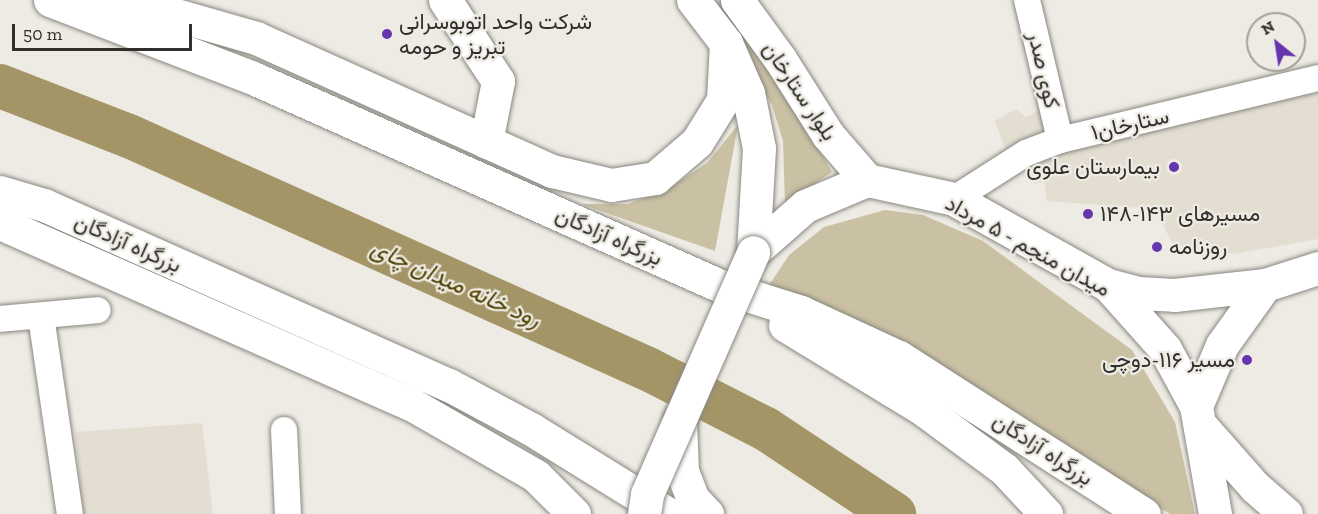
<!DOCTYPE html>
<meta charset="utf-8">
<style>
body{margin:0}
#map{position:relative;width:1318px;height:514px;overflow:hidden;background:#eeebe4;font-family:"Zilla Slab",Vazirmatn,serif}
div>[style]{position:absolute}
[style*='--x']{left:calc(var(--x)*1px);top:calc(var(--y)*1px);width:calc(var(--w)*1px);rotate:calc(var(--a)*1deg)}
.built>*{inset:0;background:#e3ded1}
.green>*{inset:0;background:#cac0a3}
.river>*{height:44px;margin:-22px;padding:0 22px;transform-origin:22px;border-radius:22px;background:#a49567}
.roads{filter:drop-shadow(0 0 2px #898780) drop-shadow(0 0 2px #898780)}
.street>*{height:26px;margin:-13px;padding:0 13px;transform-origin:13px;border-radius:13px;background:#fff}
.secondary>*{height:33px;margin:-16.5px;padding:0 16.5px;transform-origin:16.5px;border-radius:16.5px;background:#fff}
.primary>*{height:33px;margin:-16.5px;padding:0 16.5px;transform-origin:16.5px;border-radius:16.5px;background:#fff}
.highway>*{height:33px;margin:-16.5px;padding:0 16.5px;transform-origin:16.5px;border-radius:16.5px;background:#fff}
.bridges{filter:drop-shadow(0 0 2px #898780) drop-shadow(0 0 2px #898780)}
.primary-bridge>*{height:33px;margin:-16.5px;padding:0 16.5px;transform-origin:16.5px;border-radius:16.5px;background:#fff}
.dots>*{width:16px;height:16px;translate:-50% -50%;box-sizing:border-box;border:3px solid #eeebe4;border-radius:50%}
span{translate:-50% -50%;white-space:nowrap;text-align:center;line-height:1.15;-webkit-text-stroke:4.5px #eeebe4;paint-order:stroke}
.poi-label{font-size:22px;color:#302f2c}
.left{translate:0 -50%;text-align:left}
.right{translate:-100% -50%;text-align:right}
.street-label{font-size:22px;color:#302f2c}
.water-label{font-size:24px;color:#514102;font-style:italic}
.north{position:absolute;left:1246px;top:12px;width:60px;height:60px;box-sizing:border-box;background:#eeebe4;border:2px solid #a2a09a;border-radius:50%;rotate:330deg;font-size:16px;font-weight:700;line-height:24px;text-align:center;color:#302f2c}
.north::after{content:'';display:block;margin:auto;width:21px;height:27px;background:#6435ad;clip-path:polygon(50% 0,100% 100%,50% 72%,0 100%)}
.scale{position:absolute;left:12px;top:24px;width:180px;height:27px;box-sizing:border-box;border:3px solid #302f2c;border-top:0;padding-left:8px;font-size:18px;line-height:21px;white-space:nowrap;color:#302f2c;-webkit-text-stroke:4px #eeebe4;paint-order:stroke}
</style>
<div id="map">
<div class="built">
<i style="clip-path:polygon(1318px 88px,1318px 239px,1233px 254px,1173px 245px,1155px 209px,1047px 201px,1044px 181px,1034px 184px,1026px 153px)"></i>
<i style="clip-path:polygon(1016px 109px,1026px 117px,1041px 109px,1049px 138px,1008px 156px,995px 121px)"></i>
<i style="clip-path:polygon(202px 423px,213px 514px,83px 514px,75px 432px)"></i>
</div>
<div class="green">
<i style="clip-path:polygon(729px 11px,791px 102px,832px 172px,785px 204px,783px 141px,772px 105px,722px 17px)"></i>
<i style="clip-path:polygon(738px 125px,715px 251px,581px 204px,628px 204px,666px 190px,707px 163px)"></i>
<i style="clip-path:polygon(885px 210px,923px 215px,983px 241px,1132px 350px,1175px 422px,1195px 514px,1170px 514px,1013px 419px,768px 287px,789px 255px,824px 227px)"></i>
</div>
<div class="river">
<i style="--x:0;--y:86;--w:138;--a:21.2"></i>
<i style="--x:129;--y:136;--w:569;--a:24.18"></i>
<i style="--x:648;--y:369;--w:132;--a:27"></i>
<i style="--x:766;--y:429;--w:154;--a:33.6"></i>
</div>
<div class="roads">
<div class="street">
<i style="--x:1027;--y:0;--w:144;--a:76.7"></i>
<i style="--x:954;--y:199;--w:85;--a:-32.6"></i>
<i style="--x:1026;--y:153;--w:36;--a:-21"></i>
<i style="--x:1060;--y:140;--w:265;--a:-13.5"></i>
<i style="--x:41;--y:316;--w:200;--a:81.7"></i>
<i style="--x:0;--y:319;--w:98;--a:-5.2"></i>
<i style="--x:284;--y:430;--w:84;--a:87.3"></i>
</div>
<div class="secondary">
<i style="--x:445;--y:0;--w:97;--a:56.8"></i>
<i style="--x:498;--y:81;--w:62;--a:101.1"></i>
</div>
<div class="primary">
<i style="--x:693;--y:0;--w:54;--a:52.5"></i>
<i style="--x:726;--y:43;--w:55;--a:66.3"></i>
<i style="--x:748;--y:93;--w:56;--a:78.7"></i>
<i style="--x:759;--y:148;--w:104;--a:93.3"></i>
<i style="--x:737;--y:0;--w:73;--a:53.9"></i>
<i style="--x:780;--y:59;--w:90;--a:57.7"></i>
<i style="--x:828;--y:135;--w:60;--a:49.1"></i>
<i style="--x:753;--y:252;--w:69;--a:-41.5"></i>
<i style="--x:805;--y:206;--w:67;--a:-22.8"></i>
<i style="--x:867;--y:180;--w:89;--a:12.3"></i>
<i style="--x:954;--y:199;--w:176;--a:29.2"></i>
<i style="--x:1108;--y:285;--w:86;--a:48.3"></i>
<i style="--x:1165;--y:349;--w:65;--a:61.5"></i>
<i style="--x:1196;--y:406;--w:110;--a:80"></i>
<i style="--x:1108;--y:285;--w:31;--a:15"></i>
<i style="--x:1138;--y:293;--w:36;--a:3"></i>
<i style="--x:1174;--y:295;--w:92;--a:-6.3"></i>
<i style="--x:1265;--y:285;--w:56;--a:-17.8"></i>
<i style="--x:1196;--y:406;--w:66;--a:-66.9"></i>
<i style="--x:1222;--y:345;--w:74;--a:-54.4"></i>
</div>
<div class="highway">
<i style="--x:50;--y:0;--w:217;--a:21"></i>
<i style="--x:253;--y:78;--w:517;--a:23.99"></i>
<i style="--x:725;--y:288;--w:80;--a:17.5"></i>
<i style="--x:801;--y:312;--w:108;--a:24.7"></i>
<i style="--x:899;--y:357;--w:291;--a:32.7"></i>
<i style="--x:95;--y:0;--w:53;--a:7.5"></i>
<i style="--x:148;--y:7;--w:112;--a:16"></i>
<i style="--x:256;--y:38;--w:325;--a:24.2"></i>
<i style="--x:552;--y:171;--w:61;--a:13.3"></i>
<i style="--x:611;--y:185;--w:45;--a:-9"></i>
<i style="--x:655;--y:178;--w:55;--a:-40.6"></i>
<i style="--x:697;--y:142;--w:49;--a:-58.2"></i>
<i style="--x:723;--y:100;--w:57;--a:-87"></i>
<i style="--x:0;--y:192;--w:46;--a:16.5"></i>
<i style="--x:44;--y:205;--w:443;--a:24"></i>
<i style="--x:449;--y:385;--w:93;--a:28.2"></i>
<i style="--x:531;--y:429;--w:161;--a:31.8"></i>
<i style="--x:0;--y:223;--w:449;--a:23.8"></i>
<i style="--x:411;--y:404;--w:144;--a:29.9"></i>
<i style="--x:536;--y:476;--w:54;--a:45"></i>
<i style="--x:785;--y:325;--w:163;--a:31.4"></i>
<i style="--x:924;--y:410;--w:99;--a:36.4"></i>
<i style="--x:1004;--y:469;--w:62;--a:47"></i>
<i style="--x:680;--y:420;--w:51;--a:87.8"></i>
<i style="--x:682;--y:471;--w:30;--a:69"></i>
<i style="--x:693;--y:499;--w:21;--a:47"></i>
<i style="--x:1201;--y:426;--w:81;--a:48.5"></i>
<i style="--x:1255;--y:487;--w:41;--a:41.1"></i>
</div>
</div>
<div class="bridges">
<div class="primary-bridge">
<i style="--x:644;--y:514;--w:20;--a:-81"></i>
<i style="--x:647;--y:494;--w:264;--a:-66.3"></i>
</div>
</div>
<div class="dots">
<i style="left:387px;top:34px;background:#6435ad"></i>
<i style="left:1174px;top:167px;background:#6435ad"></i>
<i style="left:1088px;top:214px;background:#6435ad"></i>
<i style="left:1157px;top:247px;background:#6435ad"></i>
<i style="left:1247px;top:360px;background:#6435ad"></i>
</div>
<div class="poi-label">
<span class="left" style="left:399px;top:34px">شرکت واحد اتوبوسرانی<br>تبریز و حومه</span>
<span class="right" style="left:1160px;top:167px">بیمارستان علوی</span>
<span class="left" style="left:1100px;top:214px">مسیرهای ۱۴۳-۱۴۸</span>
<span class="left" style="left:1169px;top:247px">روزنامه</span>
<span class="right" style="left:1235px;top:360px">مسیر ۱۱۶-دوچی</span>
</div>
<div class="street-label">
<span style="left:1044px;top:70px;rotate:77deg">کوی صدر</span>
<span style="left:800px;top:91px;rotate:56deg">بلوار ستارخان</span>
<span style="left:1130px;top:124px;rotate:-13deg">ستارخان۱</span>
<span style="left:609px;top:236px;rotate:24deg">بزرگراه آزادگان</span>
<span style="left:128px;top:243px;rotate:24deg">بزرگراه آزادگان</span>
<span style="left:1028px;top:246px;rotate:29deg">میدان منجم - ۵ مرداد</span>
<span style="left:1043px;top:449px;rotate:33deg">بزرگراه آزادگان</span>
</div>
<div class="water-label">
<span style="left:456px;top:283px;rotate:24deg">رود خانه میدان چای</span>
</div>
<div class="north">N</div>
<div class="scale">50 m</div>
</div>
